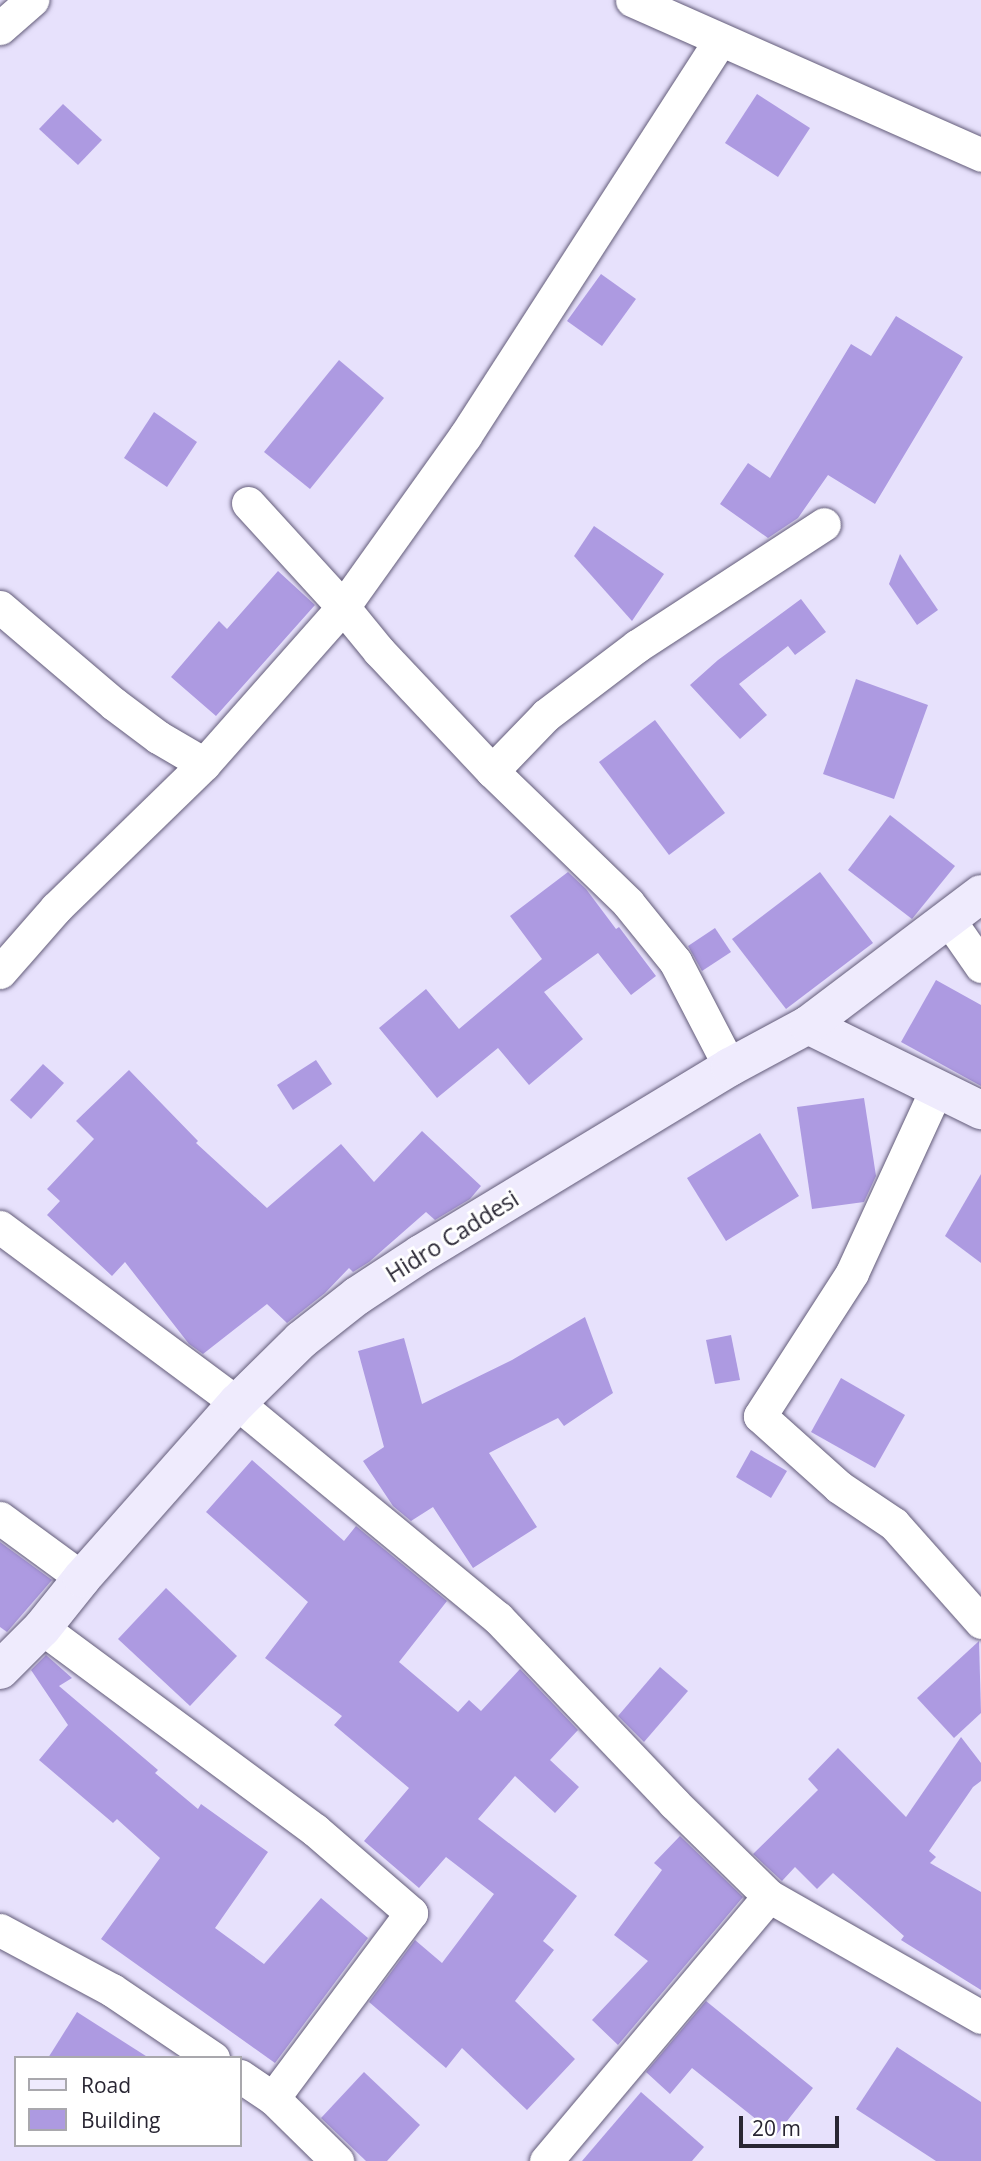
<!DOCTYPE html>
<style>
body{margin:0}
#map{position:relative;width:981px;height:2161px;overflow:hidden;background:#e7e1fc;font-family:"Open Sans",sans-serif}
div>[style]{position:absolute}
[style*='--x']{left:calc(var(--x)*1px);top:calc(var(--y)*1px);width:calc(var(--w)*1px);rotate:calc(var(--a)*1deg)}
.building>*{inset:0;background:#ad9ae1}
.roads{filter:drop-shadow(0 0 2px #635c79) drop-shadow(0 0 2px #635c79)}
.street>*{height:33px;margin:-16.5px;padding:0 16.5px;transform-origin:16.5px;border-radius:16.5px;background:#fff}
.secondary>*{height:38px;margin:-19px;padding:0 19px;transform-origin:19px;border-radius:19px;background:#efebfd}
span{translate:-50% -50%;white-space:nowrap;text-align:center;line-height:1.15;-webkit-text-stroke:6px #fff;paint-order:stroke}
.street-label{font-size:23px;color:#292633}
.legend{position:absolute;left:14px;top:2056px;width:228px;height:91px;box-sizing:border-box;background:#fff;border:2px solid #a9a8ad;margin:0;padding:9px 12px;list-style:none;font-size:21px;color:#292633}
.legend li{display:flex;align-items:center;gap:14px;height:35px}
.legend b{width:35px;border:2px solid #a9a8ad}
.scale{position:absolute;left:739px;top:2116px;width:100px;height:32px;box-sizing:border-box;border:4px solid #292633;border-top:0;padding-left:9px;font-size:21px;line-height:24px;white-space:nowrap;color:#292633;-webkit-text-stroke:5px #fff;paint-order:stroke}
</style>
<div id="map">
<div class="building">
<i style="clip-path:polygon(757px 94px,810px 128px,778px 177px,725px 143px)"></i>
<i style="clip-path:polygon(63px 104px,102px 140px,78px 165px,39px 129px)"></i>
<i style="clip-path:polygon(601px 274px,636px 299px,602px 346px,567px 321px)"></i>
<i style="clip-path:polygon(896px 316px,963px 357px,875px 504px,828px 475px,798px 518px,768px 538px,720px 504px,748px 463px,770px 478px,851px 344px,871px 356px)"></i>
<i style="clip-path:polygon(339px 360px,384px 398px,310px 489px,264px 452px)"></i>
<i style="clip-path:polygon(154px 412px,197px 442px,167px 487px,124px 458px)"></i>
<i style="clip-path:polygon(594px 526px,664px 574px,632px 621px,574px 556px)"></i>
<i style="clip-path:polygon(900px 554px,938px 610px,917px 625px,889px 584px)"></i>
<i style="clip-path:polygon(278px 571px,315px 605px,216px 716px,171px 677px,219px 621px,227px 629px)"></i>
<i style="clip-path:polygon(801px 599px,826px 632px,795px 655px,788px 646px,739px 684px,767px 715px,740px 739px,690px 685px,718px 660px)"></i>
<i style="clip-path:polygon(856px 679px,928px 705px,894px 799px,823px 774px)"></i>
<i style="clip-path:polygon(655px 720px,725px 813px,669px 855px,599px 762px)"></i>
<i style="clip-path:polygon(890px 815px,955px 866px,912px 919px,848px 870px)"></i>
<i style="clip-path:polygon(568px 872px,586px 889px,616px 929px,619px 927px,656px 976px,631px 995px,598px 953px,544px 992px,583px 1039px,529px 1085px,498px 1048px,437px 1098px,379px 1028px,426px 989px,459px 1029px,542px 959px,510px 916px)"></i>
<i style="clip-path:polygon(820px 872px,873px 943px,786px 1009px,732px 939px)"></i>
<i style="clip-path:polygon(715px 928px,731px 952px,702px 971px,688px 946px)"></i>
<i style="clip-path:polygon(936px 980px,981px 1005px,981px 1086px,901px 1042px)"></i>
<i style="clip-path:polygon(316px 1060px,332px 1084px,293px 1110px,277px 1085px)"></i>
<i style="clip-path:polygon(43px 1064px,64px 1083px,31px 1119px,10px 1100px)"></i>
<i style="clip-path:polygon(129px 1070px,198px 1141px,196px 1143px,267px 1208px,341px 1144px,374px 1182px,422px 1131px,481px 1186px,470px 1199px,435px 1220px,426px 1212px,369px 1262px,353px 1272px,349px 1268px,325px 1293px,287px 1323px,267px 1304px,203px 1354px,189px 1344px,125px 1262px,112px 1276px,47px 1215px,60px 1201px,47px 1189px,94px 1139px,76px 1121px)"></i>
<i style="clip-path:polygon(864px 1098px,876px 1176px,864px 1202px,812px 1209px,797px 1107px)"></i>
<i style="clip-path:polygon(760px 1133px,799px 1196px,726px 1241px,687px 1178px)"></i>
<i style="clip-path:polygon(981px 1174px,981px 1263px,945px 1236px)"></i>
<i style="clip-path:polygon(585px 1317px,613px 1393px,564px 1426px,558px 1418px,489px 1453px,537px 1527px,473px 1568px,433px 1507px,411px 1521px,393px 1506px,363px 1461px,384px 1447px,358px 1351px,404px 1338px,422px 1404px,512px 1360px)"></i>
<i style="clip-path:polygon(731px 1335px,740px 1380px,715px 1384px,706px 1340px)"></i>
<i style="clip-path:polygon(841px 1378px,905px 1415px,875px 1468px,811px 1432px)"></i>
<i style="clip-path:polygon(751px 1450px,787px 1471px,771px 1498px,736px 1477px)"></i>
<i style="clip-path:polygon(252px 1460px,344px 1541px,356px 1526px,447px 1601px,399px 1662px,458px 1712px,469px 1700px,481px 1711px,520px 1669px,578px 1730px,550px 1760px,579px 1787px,555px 1813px,515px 1776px,478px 1819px,577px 1896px,543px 1941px,554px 1950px,515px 2001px,575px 2059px,527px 2110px,462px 2048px,446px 2068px,369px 2002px,415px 1940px,442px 1963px,494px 1894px,446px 1857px,419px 1888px,364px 1841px,409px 1788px,334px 1725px,342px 1716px,265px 1658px,308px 1602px,206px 1512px)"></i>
<i style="clip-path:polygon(0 1542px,52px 1580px,7px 1632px,0 1627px)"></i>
<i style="clip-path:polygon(166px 1588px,237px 1656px,190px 1706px,118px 1639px)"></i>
<i style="clip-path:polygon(979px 1641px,981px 1713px,954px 1738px,917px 1698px)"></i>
<i style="clip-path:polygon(46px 1655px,72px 1678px,59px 1686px,158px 1770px,155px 1773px,198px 1809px,201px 1804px,268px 1852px,215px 1928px,264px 1964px,321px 1898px,368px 1938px,275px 2063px,101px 1939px,160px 1858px,117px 1819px,113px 1823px,39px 1760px,68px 1725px,31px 1670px)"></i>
<i style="clip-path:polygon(660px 1667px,688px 1691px,644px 1742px,618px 1716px)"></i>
<i style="clip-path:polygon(961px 1737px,981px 1763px,981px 1781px,973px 1787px,929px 1851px,936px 1857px,930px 1863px,981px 1892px,981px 1990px,901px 1940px,904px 1936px,833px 1873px,817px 1889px,795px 1867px,782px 1881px,753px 1854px,818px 1790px,808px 1779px,838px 1748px,906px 1817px)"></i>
<i style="clip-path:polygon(680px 1836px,743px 1897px,618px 2045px,592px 2020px,648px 1961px,614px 1935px,662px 1870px,654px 1863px)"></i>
<i style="clip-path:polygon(706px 2001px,813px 2088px,776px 2135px,692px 2068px,670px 2094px,646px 2072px)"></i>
<i style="clip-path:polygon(77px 2012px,149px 2058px,48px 2058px)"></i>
<i style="clip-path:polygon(897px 2047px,981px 2102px,981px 2161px,936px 2161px,856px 2109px)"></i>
<i style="clip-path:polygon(364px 2072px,420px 2125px,387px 2161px,366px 2161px,321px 2118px)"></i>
<i style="clip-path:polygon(641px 2092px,704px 2147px,692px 2161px,582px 2161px)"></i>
</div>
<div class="roads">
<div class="street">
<i style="--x:632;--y:0;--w:382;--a:23.9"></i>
<i style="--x:0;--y:28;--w:43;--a:-41.2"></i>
<i style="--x:248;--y:503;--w:141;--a:47.6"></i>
<i style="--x:343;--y:607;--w:57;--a:50.7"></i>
<i style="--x:379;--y:651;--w:165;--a:46.7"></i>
<i style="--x:492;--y:771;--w:190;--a:44.1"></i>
<i style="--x:628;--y:903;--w:75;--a:51"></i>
<i style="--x:675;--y:961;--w:119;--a:62.6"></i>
<i style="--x:0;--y:607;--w:150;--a:40.4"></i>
<i style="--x:114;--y:704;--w:55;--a:36.9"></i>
<i style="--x:158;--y:737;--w:53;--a:30.4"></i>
<i style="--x:492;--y:771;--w:78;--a:-46"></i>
<i style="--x:546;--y:715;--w:114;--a:-37.2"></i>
<i style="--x:637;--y:646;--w:223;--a:-33.1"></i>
<i style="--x:949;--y:920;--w:56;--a:55.2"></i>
<i style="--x:0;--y:972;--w:85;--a:-48.8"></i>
<i style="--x:56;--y:908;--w:206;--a:-44.2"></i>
<i style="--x:204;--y:764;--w:210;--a:-48.5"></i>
<i style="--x:343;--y:607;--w:210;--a:-54.5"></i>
<i style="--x:465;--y:436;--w:471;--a:-57.2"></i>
<i style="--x:936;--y:1090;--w:201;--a:114.7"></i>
<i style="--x:852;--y:1273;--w:170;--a:122.8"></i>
<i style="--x:760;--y:1416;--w:106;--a:41.9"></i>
<i style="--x:839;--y:1487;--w:66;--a:33.9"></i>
<i style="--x:894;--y:1524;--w:131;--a:48.4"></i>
<i style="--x:0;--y:1227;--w:295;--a:36.6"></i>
<i style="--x:237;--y:1403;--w:338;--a:39.5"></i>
<i style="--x:498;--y:1618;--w:255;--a:46.4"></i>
<i style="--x:674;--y:1803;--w:133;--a:44.4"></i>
<i style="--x:769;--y:1896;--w:244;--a:29.7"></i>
<i style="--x:0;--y:1518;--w:102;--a:36.2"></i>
<i style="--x:42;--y:1628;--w:340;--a:36.5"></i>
<i style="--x:315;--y:1830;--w:127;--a:40.8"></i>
<i style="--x:411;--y:1913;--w:231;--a:126.7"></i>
<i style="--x:0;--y:1930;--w:127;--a:28.2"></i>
<i style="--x:112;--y:1990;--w:122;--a:34"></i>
<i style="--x:240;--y:2076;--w:40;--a:34"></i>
<i style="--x:273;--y:2098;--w:90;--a:44.5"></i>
<i style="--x:546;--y:2161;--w:346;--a:-49.9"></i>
</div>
<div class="secondary">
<i style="--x:808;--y:1025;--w:193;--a:26.2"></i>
<i style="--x:0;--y:1670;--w:59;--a:-45"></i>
<i style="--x:42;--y:1628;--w:64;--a:-51.3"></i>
<i style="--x:82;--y:1578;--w:234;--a:-48.5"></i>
<i style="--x:237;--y:1403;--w:90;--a:-44.5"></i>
<i style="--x:301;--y:1340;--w:71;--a:-38.2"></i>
<i style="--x:357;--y:1296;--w:77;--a:-33.3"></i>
<i style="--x:421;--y:1254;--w:361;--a:-31.2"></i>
<i style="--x:730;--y:1067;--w:89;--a:-28.3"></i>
<i style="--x:808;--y:1025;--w:217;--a:-37.1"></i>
</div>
</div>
<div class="street-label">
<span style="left:452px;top:1236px;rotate:-32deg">Hidro Caddesi</span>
</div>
<ul class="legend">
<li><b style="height:9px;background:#efebfd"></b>Road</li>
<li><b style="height:19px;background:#ad9ae1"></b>Building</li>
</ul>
<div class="scale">20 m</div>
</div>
